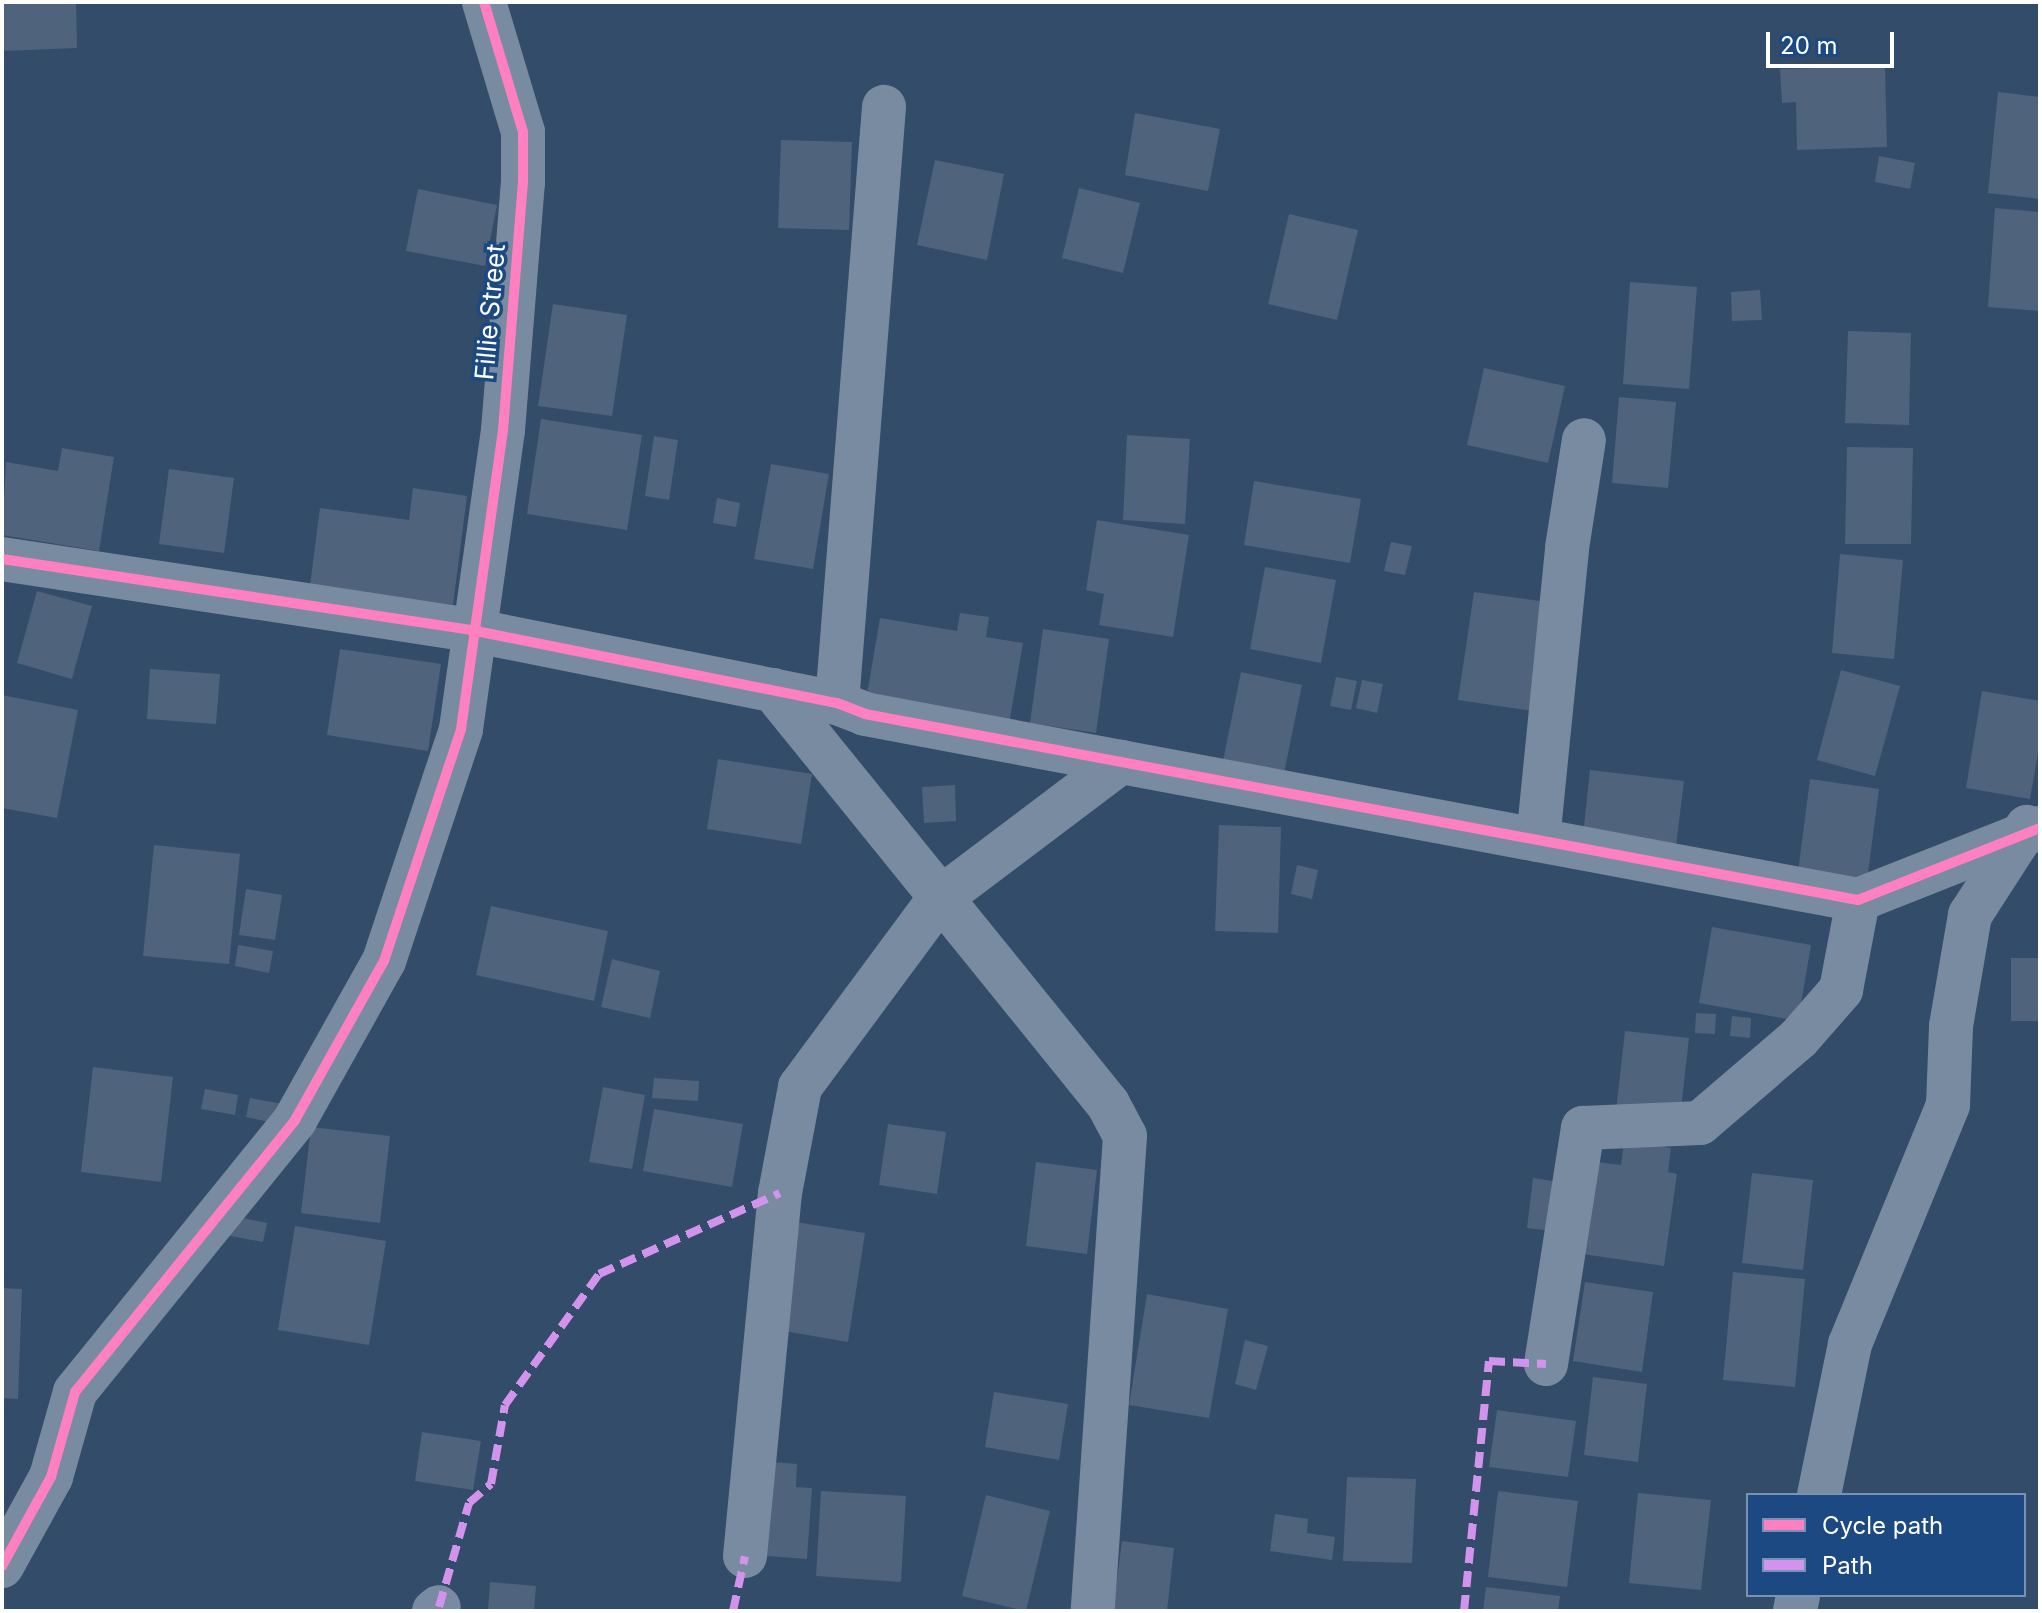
<!DOCTYPE html>
<style>
body{margin:0}
#map{position:relative;width:2042px;height:1613px;overflow:hidden;background:#334c6a;font-family:Inter,sans-serif}
div>[style]{position:absolute}
[style*='--x']{left:calc(var(--x)*1px);top:calc(var(--y)*1px);width:calc(var(--w)*1px);rotate:calc(var(--a)*1deg)}
.building>*{inset:0;background:#4f637c}
.minor>*{height:44px;margin:-22px;padding:0 22px;transform-origin:22px;border-radius:22px;background:#798ba0}
.quiet>*{height:8px;margin-top:-4px;transform-origin:0;background:repeating-linear-gradient(90deg,#d193ec 0 16px,transparent 0 24px)}
.cycleway>*{height:10px;margin:-5px;padding:0 5px;transform-origin:5px;border-radius:5px;background:#ff80c0}
span{translate:-50% -50%;white-space:nowrap;text-align:center;line-height:1.15;-webkit-text-stroke:7px #1c4981;paint-order:stroke}
.street-label{font-size:26px;color:#fff}
.frame{position:absolute;inset:0;border:4px solid #fff;pointer-events:none}
.legend{position:absolute;left:1746px;top:1493px;width:280px;height:104px;box-sizing:border-box;background:#1c4981;border:2px solid #7792b3;margin:0;padding:10px 14px;list-style:none;font-size:24px;color:#fff}
.legend li{display:flex;align-items:center;gap:16px;height:40px}
.legend b{width:40px;border:2px solid #7792b3}
.scale{position:absolute;left:1766px;top:32px;width:128px;height:36px;box-sizing:border-box;border:4px solid #fff;border-top:0;padding-left:10px;font-size:24px;line-height:28px;white-space:nowrap;color:#fff;-webkit-text-stroke:6px #1c4981;paint-order:stroke}
</style>
<div id="map">
<div class="building">
<i style="clip-path:polygon(2px 2px,76px 2px,77px 48px,2px 51px)"></i>
<i style="clip-path:polygon(1885px 66px,1887px 147px,1797px 150px,1796px 102px,1782px 103px,1780px 69px)"></i>
<i style="clip-path:polygon(1998px 92px,2040px 97px,2040px 199px,1988px 193px)"></i>
<i style="clip-path:polygon(1135px 113px,1220px 129px,1208px 191px,1125px 175px)"></i>
<i style="clip-path:polygon(781px 140px,852px 142px,849px 230px,778px 228px)"></i>
<i style="clip-path:polygon(1879px 156px,1915px 163px,1910px 189px,1875px 182px)"></i>
<i style="clip-path:polygon(935px 160px,1004px 174px,987px 260px,917px 245px)"></i>
<i style="clip-path:polygon(1079px 188px,1140px 203px,1123px 273px,1062px 258px)"></i>
<i style="clip-path:polygon(418px 189px,497px 205px,485px 266px,406px 251px)"></i>
<i style="clip-path:polygon(1995px 208px,2040px 212px,2040px 311px,1988px 307px)"></i>
<i style="clip-path:polygon(1289px 214px,1358px 230px,1337px 320px,1268px 304px)"></i>
<i style="clip-path:polygon(1630px 282px,1697px 287px,1689px 389px,1623px 384px)"></i>
<i style="clip-path:polygon(1760px 290px,1762px 320px,1732px 321px,1731px 292px)"></i>
<i style="clip-path:polygon(553px 304px,627px 315px,612px 416px,538px 406px)"></i>
<i style="clip-path:polygon(1848px 331px,1911px 333px,1909px 425px,1845px 423px)"></i>
<i style="clip-path:polygon(1484px 368px,1565px 386px,1548px 463px,1467px 445px)"></i>
<i style="clip-path:polygon(1619px 397px,1676px 402px,1668px 488px,1612px 483px)"></i>
<i style="clip-path:polygon(541px 419px,642px 435px,627px 530px,527px 514px)"></i>
<i style="clip-path:polygon(1127px 435px,1190px 439px,1185px 524px,1123px 520px)"></i>
<i style="clip-path:polygon(654px 436px,678px 440px,669px 500px,645px 496px)"></i>
<i style="clip-path:polygon(1847px 447px,1913px 448px,1911px 544px,1845px 544px)"></i>
<i style="clip-path:polygon(62px 448px,114px 457px,99px 551px,2px 535px,6px 462px,58px 471px)"></i>
<i style="clip-path:polygon(771px 464px,829px 474px,813px 569px,754px 559px)"></i>
<i style="clip-path:polygon(169px 469px,234px 478px,224px 553px,159px 544px)"></i>
<i style="clip-path:polygon(1254px 481px,1361px 499px,1350px 563px,1244px 545px)"></i>
<i style="clip-path:polygon(413px 488px,467px 496px,453px 605px,310px 585px,320px 508px,409px 520px)"></i>
<i style="clip-path:polygon(717px 498px,740px 503px,736px 527px,713px 523px)"></i>
<i style="clip-path:polygon(1097px 520px,1189px 535px,1173px 637px,1099px 625px,1104px 594px,1086px 590px)"></i>
<i style="clip-path:polygon(1391px 542px,1412px 546px,1405px 575px,1384px 571px)"></i>
<i style="clip-path:polygon(1840px 554px,1903px 560px,1894px 659px,1832px 653px)"></i>
<i style="clip-path:polygon(1265px 567px,1336px 580px,1321px 663px,1250px 649px)"></i>
<i style="clip-path:polygon(37px 591px,92px 606px,72px 679px,17px 663px)"></i>
<i style="clip-path:polygon(1474px 592px,1547px 602px,1533px 711px,1458px 700px)"></i>
<i style="clip-path:polygon(960px 613px,989px 617px,986px 637px,1023px 643px,1008px 730px,865px 706px,880px 618px,957px 631px)"></i>
<i style="clip-path:polygon(1043px 629px,1109px 639px,1096px 733px,1030px 723px)"></i>
<i style="clip-path:polygon(340px 649px,441px 664px,428px 751px,327px 735px)"></i>
<i style="clip-path:polygon(150px 669px,220px 674px,216px 724px,147px 719px)"></i>
<i style="clip-path:polygon(1841px 670px,1900px 686px,1875px 776px,1817px 760px)"></i>
<i style="clip-path:polygon(1241px 672px,1302px 685px,1281px 788px,1220px 776px)"></i>
<i style="clip-path:polygon(1336px 677px,1357px 681px,1351px 710px,1330px 706px)"></i>
<i style="clip-path:polygon(1362px 680px,1383px 684px,1377px 713px,1356px 708px)"></i>
<i style="clip-path:polygon(1982px 691px,2040px 701px,2040px 742px,2030px 799px,1966px 788px)"></i>
<i style="clip-path:polygon(2px 695px,78px 710px,57px 818px,2px 808px)"></i>
<i style="clip-path:polygon(718px 759px,812px 774px,801px 844px,707px 829px)"></i>
<i style="clip-path:polygon(1590px 770px,1684px 781px,1676px 846px,1583px 835px)"></i>
<i style="clip-path:polygon(1810px 779px,1879px 789px,1867px 881px,1798px 872px)"></i>
<i style="clip-path:polygon(955px 785px,956px 821px,924px 823px,922px 787px)"></i>
<i style="clip-path:polygon(1219px 825px,1281px 827px,1278px 933px,1215px 931px)"></i>
<i style="clip-path:polygon(154px 845px,240px 854px,229px 964px,143px 956px)"></i>
<i style="clip-path:polygon(1297px 865px,1318px 870px,1312px 899px,1291px 894px)"></i>
<i style="clip-path:polygon(246px 889px,282px 895px,275px 940px,239px 935px)"></i>
<i style="clip-path:polygon(491px 906px,608px 931px,594px 1001px,476px 975px)"></i>
<i style="clip-path:polygon(1712px 927px,1811px 945px,1798px 1021px,1699px 1003px)"></i>
<i style="clip-path:polygon(238px 945px,273px 951px,269px 973px,235px 966px)"></i>
<i style="clip-path:polygon(2011px 958px,2040px 958px,2040px 1021px,2011px 1021px)"></i>
<i style="clip-path:polygon(612px 959px,660px 971px,650px 1018px,601px 1007px)"></i>
<i style="clip-path:polygon(1696px 1013px,1716px 1014px,1715px 1034px,1695px 1033px)"></i>
<i style="clip-path:polygon(1732px 1016px,1751px 1018px,1750px 1038px,1730px 1036px)"></i>
<i style="clip-path:polygon(1625px 1031px,1689px 1038px,1680px 1118px,1616px 1111px)"></i>
<i style="clip-path:polygon(93px 1067px,173px 1077px,161px 1182px,81px 1172px)"></i>
<i style="clip-path:polygon(654px 1078px,699px 1081px,698px 1101px,652px 1098px)"></i>
<i style="clip-path:polygon(603px 1087px,645px 1095px,632px 1169px,589px 1162px)"></i>
<i style="clip-path:polygon(205px 1089px,238px 1095px,235px 1115px,201px 1109px)"></i>
<i style="clip-path:polygon(250px 1098px,283px 1104px,279px 1124px,246px 1117px)"></i>
<i style="clip-path:polygon(654px 1109px,743px 1124px,732px 1187px,643px 1171px)"></i>
<i style="clip-path:polygon(888px 1124px,946px 1132px,937px 1194px,879px 1185px)"></i>
<i style="clip-path:polygon(311px 1127px,390px 1136px,380px 1223px,301px 1213px)"></i>
<i style="clip-path:polygon(1624px 1141px,1671px 1148px,1668px 1172px,1677px 1174px,1664px 1266px,1583px 1254px,1596px 1162px,1621px 1165px)"></i>
<i style="clip-path:polygon(1036px 1162px,1097px 1170px,1087px 1254px,1026px 1246px)"></i>
<i style="clip-path:polygon(1752px 1173px,1813px 1180px,1803px 1270px,1742px 1263px)"></i>
<i style="clip-path:polygon(1533px 1178px,1565px 1183px,1560px 1232px,1527px 1228px)"></i>
<i style="clip-path:polygon(233px 1216px,267px 1223px,263px 1242px,230px 1236px)"></i>
<i style="clip-path:polygon(795px 1222px,865px 1233px,848px 1342px,778px 1330px)"></i>
<i style="clip-path:polygon(295px 1226px,386px 1241px,369px 1345px,278px 1330px)"></i>
<i style="clip-path:polygon(1733px 1272px,1805px 1279px,1795px 1387px,1723px 1380px)"></i>
<i style="clip-path:polygon(1585px 1282px,1653px 1292px,1642px 1372px,1573px 1361px)"></i>
<i style="clip-path:polygon(2px 1288px,22px 1289px,18px 1399px,2px 1398px)"></i>
<i style="clip-path:polygon(1147px 1294px,1228px 1309px,1209px 1418px,1129px 1405px)"></i>
<i style="clip-path:polygon(1245px 1340px,1268px 1346px,1256px 1390px,1235px 1384px)"></i>
<i style="clip-path:polygon(1593px 1377px,1647px 1384px,1638px 1462px,1584px 1455px)"></i>
<i style="clip-path:polygon(994px 1392px,1068px 1404px,1059px 1460px,985px 1447px)"></i>
<i style="clip-path:polygon(1497px 1410px,1576px 1421px,1568px 1477px,1489px 1467px)"></i>
<i style="clip-path:polygon(422px 1432px,481px 1441px,473px 1490px,415px 1481px)"></i>
<i style="clip-path:polygon(758px 1461px,797px 1464px,796px 1487px,812px 1488px,807px 1559px,751px 1555px)"></i>
<i style="clip-path:polygon(1347px 1477px,1416px 1479px,1412px 1563px,1343px 1561px)"></i>
<i style="clip-path:polygon(821px 1491px,906px 1496px,901px 1582px,816px 1576px)"></i>
<i style="clip-path:polygon(1498px 1491px,1578px 1501px,1567px 1587px,1488px 1577px)"></i>
<i style="clip-path:polygon(1638px 1493px,1711px 1500px,1701px 1590px,1629px 1583px)"></i>
<i style="clip-path:polygon(986px 1495px,1050px 1511px,1026px 1611px,962px 1596px)"></i>
<i style="clip-path:polygon(1275px 1514px,1308px 1519px,1307px 1533px,1335px 1537px,1332px 1560px,1270px 1551px)"></i>
<i style="clip-path:polygon(1122px 1541px,1174px 1548px,1167px 1611px,1113px 1611px)"></i>
<i style="clip-path:polygon(490px 1582px,536px 1586px,534px 1611px,488px 1611px)"></i>
<i style="clip-path:polygon(1486px 1587px,1560px 1596px,1558px 1611px,1483px 1611px)"></i>
</div>
<div class="minor">
<i style="--x:2;--y:559;--w:474;--a:8.6"></i>
<i style="--x:471;--y:630;--w:373;--a:11.3"></i>
<i style="--x:837;--y:703;--w:30;--a:21"></i>
<i style="--x:865;--y:714;--w:1010;--a:10.61"></i>
<i style="--x:1858;--y:900;--w:196;--a:-21.6"></i>
<i style="--x:773;--y:690;--w:533;--a:51.02"></i>
<i style="--x:1108;--y:1104;--w:36;--a:62"></i>
<i style="--x:1125;--y:1136;--w:476;--a:93.9"></i>
<i style="--x:837;--y:703;--w:598;--a:-85.49"></i>
<i style="--x:1538;--y:840;--w:293;--a:-84.3"></i>
<i style="--x:1567;--y:548;--w:109;--a:-81.1"></i>
<i style="--x:1546;--y:1364;--w:239;--a:-81.1"></i>
<i style="--x:1583;--y:1128;--w:117;--a:-2.4"></i>
<i style="--x:1700;--y:1123;--w:130;--a:-40.6"></i>
<i style="--x:1799;--y:1038;--w:64;--a:-48.8"></i>
<i style="--x:1841;--y:990;--w:92;--a:-79.3"></i>
<i style="--x:1819;--y:1495;--w:154;--a:-78.4"></i>
<i style="--x:1850;--y:1344;--w:258;--a:-67.7"></i>
<i style="--x:1948;--y:1105;--w:79;--a:-87.8"></i>
<i style="--x:1951;--y:1026;--w:113;--a:-80.3"></i>
<i style="--x:1970;--y:915;--w:105;--a:-57.1"></i>
<i style="--x:745;--y:1556;--w:365;--a:-84.5"></i>
<i style="--x:780;--y:1193;--w:108;--a:-79.3"></i>
<i style="--x:800;--y:1087;--w:234;--a:-53.5"></i>
<i style="--x:939;--y:899;--w:228;--a:-37"></i>
<i style="--x:2;--y:1566;--w:102;--a:-61.2"></i>
<i style="--x:51;--y:1477;--w:88;--a:-74.2"></i>
<i style="--x:75;--y:1392;--w:350;--a:-51"></i>
<i style="--x:295;--y:1120;--w:182;--a:-60.8"></i>
<i style="--x:384;--y:961;--w:244;--a:-71.6"></i>
<i style="--x:461;--y:729;--w:302;--a:-82"></i>
<i style="--x:503;--y:430;--w:248;--a:-85.4"></i>
<i style="--x:523;--y:183;--w:51;--a:-90"></i>
<i style="--x:523;--y:132;--w:136;--a:-106.7"></i>
<i style="--x:434;--y:1611;--w:6;--a:-39"></i>
<i style="--x:1795;--y:1611;--w:16;--a:-79"></i>
</div>
<div class="quiet">
<i style="--x:439;--y:1607;--w:108;--a:-73.9"></i>
<i style="--x:469;--y:1503;--w:29;--a:-41"></i>
<i style="--x:491;--y:1484;--w:80;--a:-80"></i>
<i style="--x:505;--y:1405;--w:161;--a:-54.3"></i>
<i style="--x:599;--y:1274;--w:198;--a:-24.1"></i>
<i style="--x:733;--y:1611;--w:56;--a:-77.7"></i>
<i style="--x:1464;--y:1611;--w:251;--a:-84.3"></i>
<i style="--x:1489;--y:1361;--w:57;--a:3"></i>
</div>
<div class="cycleway">
<i style="--x:2;--y:559;--w:474;--a:8.6"></i>
<i style="--x:471;--y:630;--w:373;--a:11.3"></i>
<i style="--x:837;--y:703;--w:30;--a:21"></i>
<i style="--x:865;--y:714;--w:1010;--a:10.61"></i>
<i style="--x:1858;--y:900;--w:196;--a:-21.6"></i>
<i style="--x:2;--y:1566;--w:102;--a:-61.2"></i>
<i style="--x:51;--y:1477;--w:88;--a:-74.2"></i>
<i style="--x:75;--y:1392;--w:350;--a:-51"></i>
<i style="--x:295;--y:1120;--w:182;--a:-60.8"></i>
<i style="--x:384;--y:961;--w:244;--a:-71.6"></i>
<i style="--x:461;--y:729;--w:302;--a:-82"></i>
<i style="--x:503;--y:430;--w:248;--a:-85.4"></i>
<i style="--x:523;--y:183;--w:51;--a:-90"></i>
<i style="--x:523;--y:132;--w:136;--a:-106.7"></i>
</div>
<div class="street-label">
<span style="left:490px;top:312px;rotate:-85deg">Fillie Street</span>
</div>
<div class="frame"></div>
<ul class="legend">
<li><b style="height:10px;background:#ff80c0"></b>Cycle path</li>
<li><b style="height:10px;background:#d193ec"></b>Path</li>
</ul>
<div class="scale">20 m</div>
</div>
